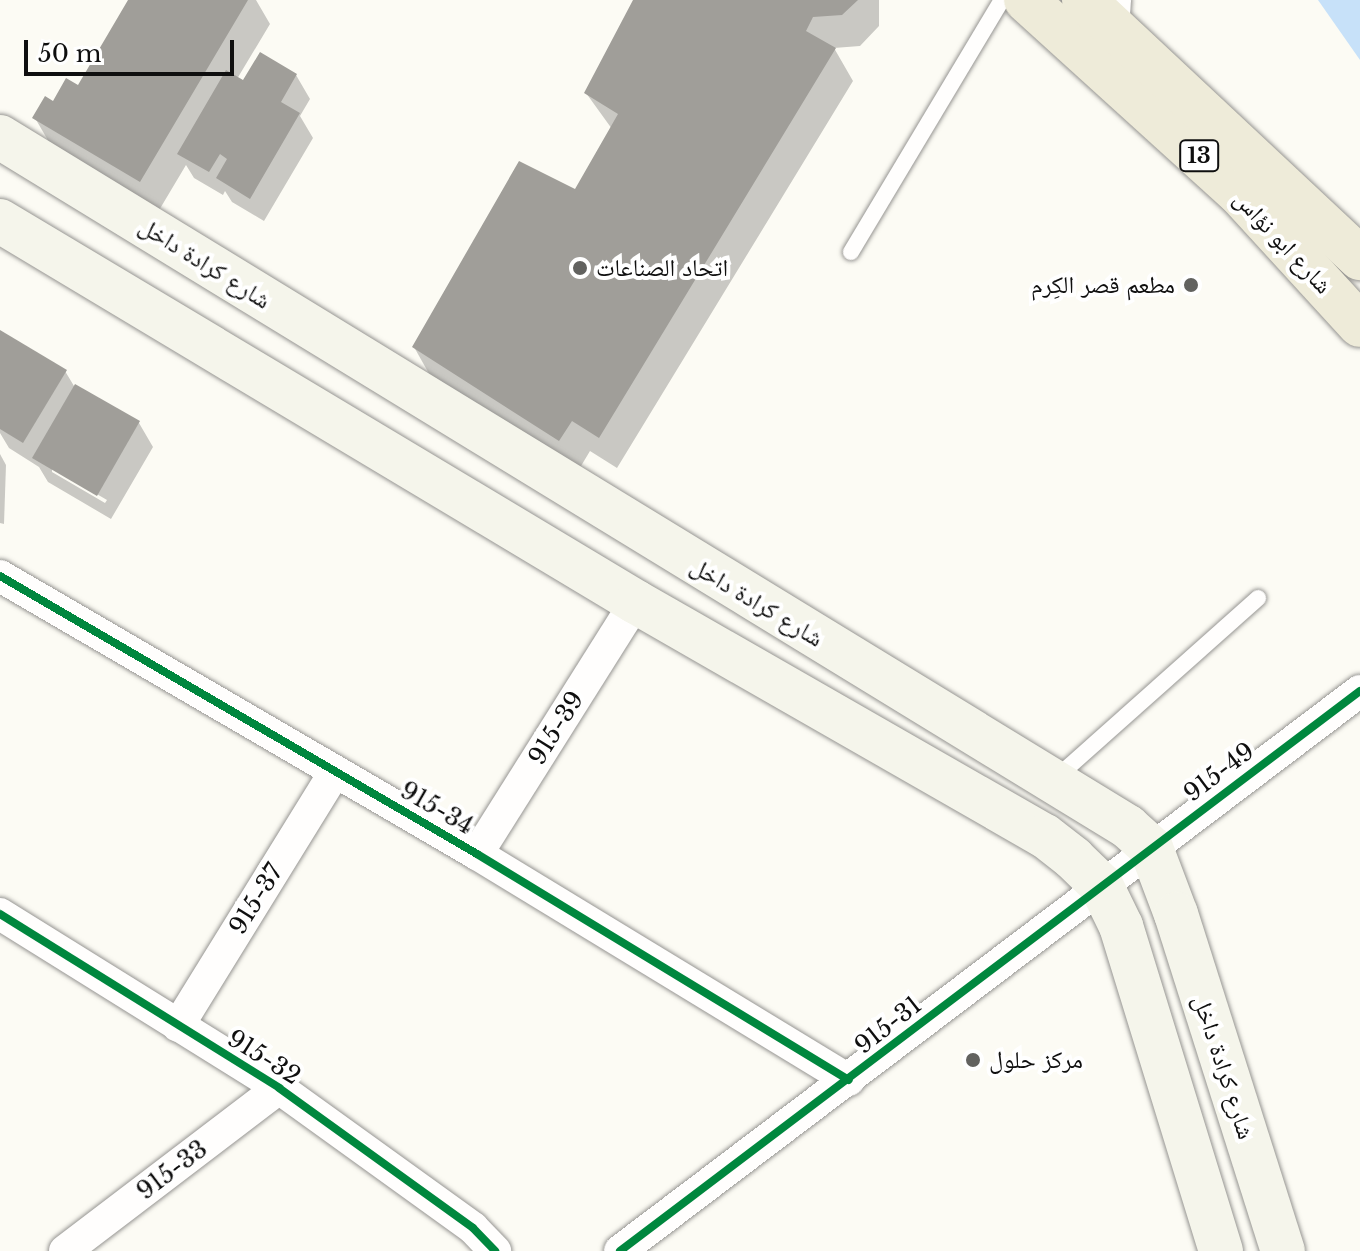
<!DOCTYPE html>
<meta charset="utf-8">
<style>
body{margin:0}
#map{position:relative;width:1360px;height:1251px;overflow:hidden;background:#fcfbf4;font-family:"Libre Baskerville","Noto Naskh Arabic",serif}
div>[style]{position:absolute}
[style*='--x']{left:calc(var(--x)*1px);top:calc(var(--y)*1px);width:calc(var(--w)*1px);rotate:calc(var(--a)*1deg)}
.water>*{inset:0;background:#c7e1f9}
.shadow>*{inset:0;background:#0003}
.building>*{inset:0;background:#a09e99}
.roads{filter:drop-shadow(0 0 2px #969592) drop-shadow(0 0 2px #969592)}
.service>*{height:16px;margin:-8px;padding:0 8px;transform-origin:8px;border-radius:8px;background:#fffefd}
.minor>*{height:32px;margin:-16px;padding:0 16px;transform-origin:16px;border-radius:16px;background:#fffefd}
.secondary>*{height:44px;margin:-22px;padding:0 22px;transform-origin:22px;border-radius:22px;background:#f5f5eb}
.primary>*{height:44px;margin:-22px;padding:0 22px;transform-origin:22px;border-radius:22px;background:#eeebd9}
.cycleway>*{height:8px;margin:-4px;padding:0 4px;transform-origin:4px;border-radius:4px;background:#00873e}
.dots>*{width:22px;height:22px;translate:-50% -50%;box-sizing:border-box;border:4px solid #fff;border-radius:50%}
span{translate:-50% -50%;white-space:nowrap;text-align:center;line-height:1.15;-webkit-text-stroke:8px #fff;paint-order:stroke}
.shield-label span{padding:2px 6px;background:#fff;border:2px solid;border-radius:6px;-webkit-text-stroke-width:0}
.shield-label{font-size:22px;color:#0f0f0f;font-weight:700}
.street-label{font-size:24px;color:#0f0f0f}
.poi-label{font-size:24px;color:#0f0f0f}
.left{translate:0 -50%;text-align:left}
.right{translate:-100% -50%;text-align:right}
.scale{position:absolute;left:24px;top:40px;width:210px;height:36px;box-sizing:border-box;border:4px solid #0f0f0f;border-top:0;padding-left:10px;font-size:24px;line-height:28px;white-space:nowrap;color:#0f0f0f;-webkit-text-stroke:6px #fff;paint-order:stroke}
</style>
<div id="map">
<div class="water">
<i style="clip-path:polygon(1318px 0,1360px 0,1360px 60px)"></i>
</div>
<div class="shadow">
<i style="clip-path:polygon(131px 0,256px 0,270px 24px,237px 79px,244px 83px,296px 75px,310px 99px,300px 116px,313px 138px,264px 221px,232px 202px,225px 191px,223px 195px,194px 178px,186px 165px,158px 212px,53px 149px,35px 118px,78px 88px)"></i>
<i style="clip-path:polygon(637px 0,879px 0,879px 26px,860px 46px,834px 48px,853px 81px,617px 468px,590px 451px,578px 471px,432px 379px,414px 347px,576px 191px,612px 129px,586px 93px)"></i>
<i style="clip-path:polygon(evenodd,0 332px,65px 371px,74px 386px,139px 423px,153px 447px,111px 519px,48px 482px,39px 467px,9px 448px,0 433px,0 332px,52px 468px,107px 500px,105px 503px,52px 472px,52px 468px)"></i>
<i style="clip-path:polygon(0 454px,6px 465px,4px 524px,0 523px)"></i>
</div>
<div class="building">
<i style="clip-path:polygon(128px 0,248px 0,140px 182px,32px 118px,45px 96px,53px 101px,66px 78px,78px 85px)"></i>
<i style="clip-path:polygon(633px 0,858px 0,842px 15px,813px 17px,806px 31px,836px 48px,599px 438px,572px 421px,559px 441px,412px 347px,519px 161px,575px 189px,618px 114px,584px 93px)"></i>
<i style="clip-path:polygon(260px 52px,297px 74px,281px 102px,300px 113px,250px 199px,216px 178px,227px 159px,220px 154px,209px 172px,177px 154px,226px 70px,243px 80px)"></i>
<i style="clip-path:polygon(0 330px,67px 370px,23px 443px,0 429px)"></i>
<i style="clip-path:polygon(75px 384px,140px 421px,97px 496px,32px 458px)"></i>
</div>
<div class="roads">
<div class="service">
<i style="--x:1121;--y:29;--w:29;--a:-86"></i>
<i style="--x:851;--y:252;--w:294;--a:-59.1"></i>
<i style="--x:1055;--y:779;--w:272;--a:-41.7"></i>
</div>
<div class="minor">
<i style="--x:0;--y:576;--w:552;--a:30.23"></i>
<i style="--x:477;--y:854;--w:435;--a:31.3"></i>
<i style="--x:477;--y:854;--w:298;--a:-57.8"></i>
<i style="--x:0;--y:914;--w:329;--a:31.9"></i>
<i style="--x:279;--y:1088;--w:239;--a:35.8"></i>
<i style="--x:473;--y:1228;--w:32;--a:46"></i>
<i style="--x:178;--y:1026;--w:299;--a:-58.3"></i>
<i style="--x:65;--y:1251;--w:269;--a:-37.3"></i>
<i style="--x:620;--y:1251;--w:928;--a:-37.12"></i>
</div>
<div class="secondary">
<i style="--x:0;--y:137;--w:1322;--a:31.45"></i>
<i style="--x:1128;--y:827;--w:31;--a:42"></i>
<i style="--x:1151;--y:848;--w:71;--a:69.3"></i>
<i style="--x:1176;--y:914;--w:354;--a:72.4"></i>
<i style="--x:0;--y:221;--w:741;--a:30.92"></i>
<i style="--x:636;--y:602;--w:471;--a:29.8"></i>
<i style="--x:1045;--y:836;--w:36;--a:38"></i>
<i style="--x:1073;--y:858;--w:39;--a:44"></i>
<i style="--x:1101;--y:885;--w:46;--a:64"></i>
<i style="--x:1121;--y:926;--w:340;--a:72.9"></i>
</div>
<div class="primary">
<i style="--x:1026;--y:0;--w:286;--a:42.2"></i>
<i style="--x:1238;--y:192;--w:180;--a:47.5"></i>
<i style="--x:1084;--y:0;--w:378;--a:43.1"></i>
</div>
</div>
<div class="cycleway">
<i style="--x:0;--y:576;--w:552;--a:30.23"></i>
<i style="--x:477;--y:854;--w:435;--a:31.3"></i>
<i style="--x:0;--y:914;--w:329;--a:31.9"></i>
<i style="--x:279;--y:1088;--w:239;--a:35.8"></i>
<i style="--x:473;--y:1228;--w:32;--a:46"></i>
<i style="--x:620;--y:1251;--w:928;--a:-37.12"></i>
</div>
<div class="dots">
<i style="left:580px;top:268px;background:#62625f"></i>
<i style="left:1191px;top:285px;background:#62625f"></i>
<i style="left:973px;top:1060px;background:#62625f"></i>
</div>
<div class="shield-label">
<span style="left:1199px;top:156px">13</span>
</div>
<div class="street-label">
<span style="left:1283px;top:242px;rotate:47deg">شارع ابو نؤاس</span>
<span style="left:205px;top:263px;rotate:32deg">شارع كرادة داخل</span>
<span style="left:757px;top:602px;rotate:31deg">شارع كرادة داخل</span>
<span style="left:556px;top:728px;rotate:-58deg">915-39</span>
<span style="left:1219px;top:772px;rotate:-37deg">915-49</span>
<span style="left:437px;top:808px;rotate:30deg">915-34</span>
<span style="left:256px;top:899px;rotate:-58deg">915-37</span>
<span style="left:888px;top:1025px;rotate:-38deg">915-31</span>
<span style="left:264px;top:1057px;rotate:32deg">915-32</span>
<span style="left:1224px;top:1067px;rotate:72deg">شارع كرادة داخل</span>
<span style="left:172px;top:1170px;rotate:-37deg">915-33</span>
</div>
<div class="poi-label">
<span class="left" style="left:596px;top:268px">اتحاد الصناعات</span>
<span class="right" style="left:1175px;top:285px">مطعم قصر الكِرم</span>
<span class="left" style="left:989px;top:1060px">مركز حلول</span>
</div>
<div class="scale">50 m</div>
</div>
